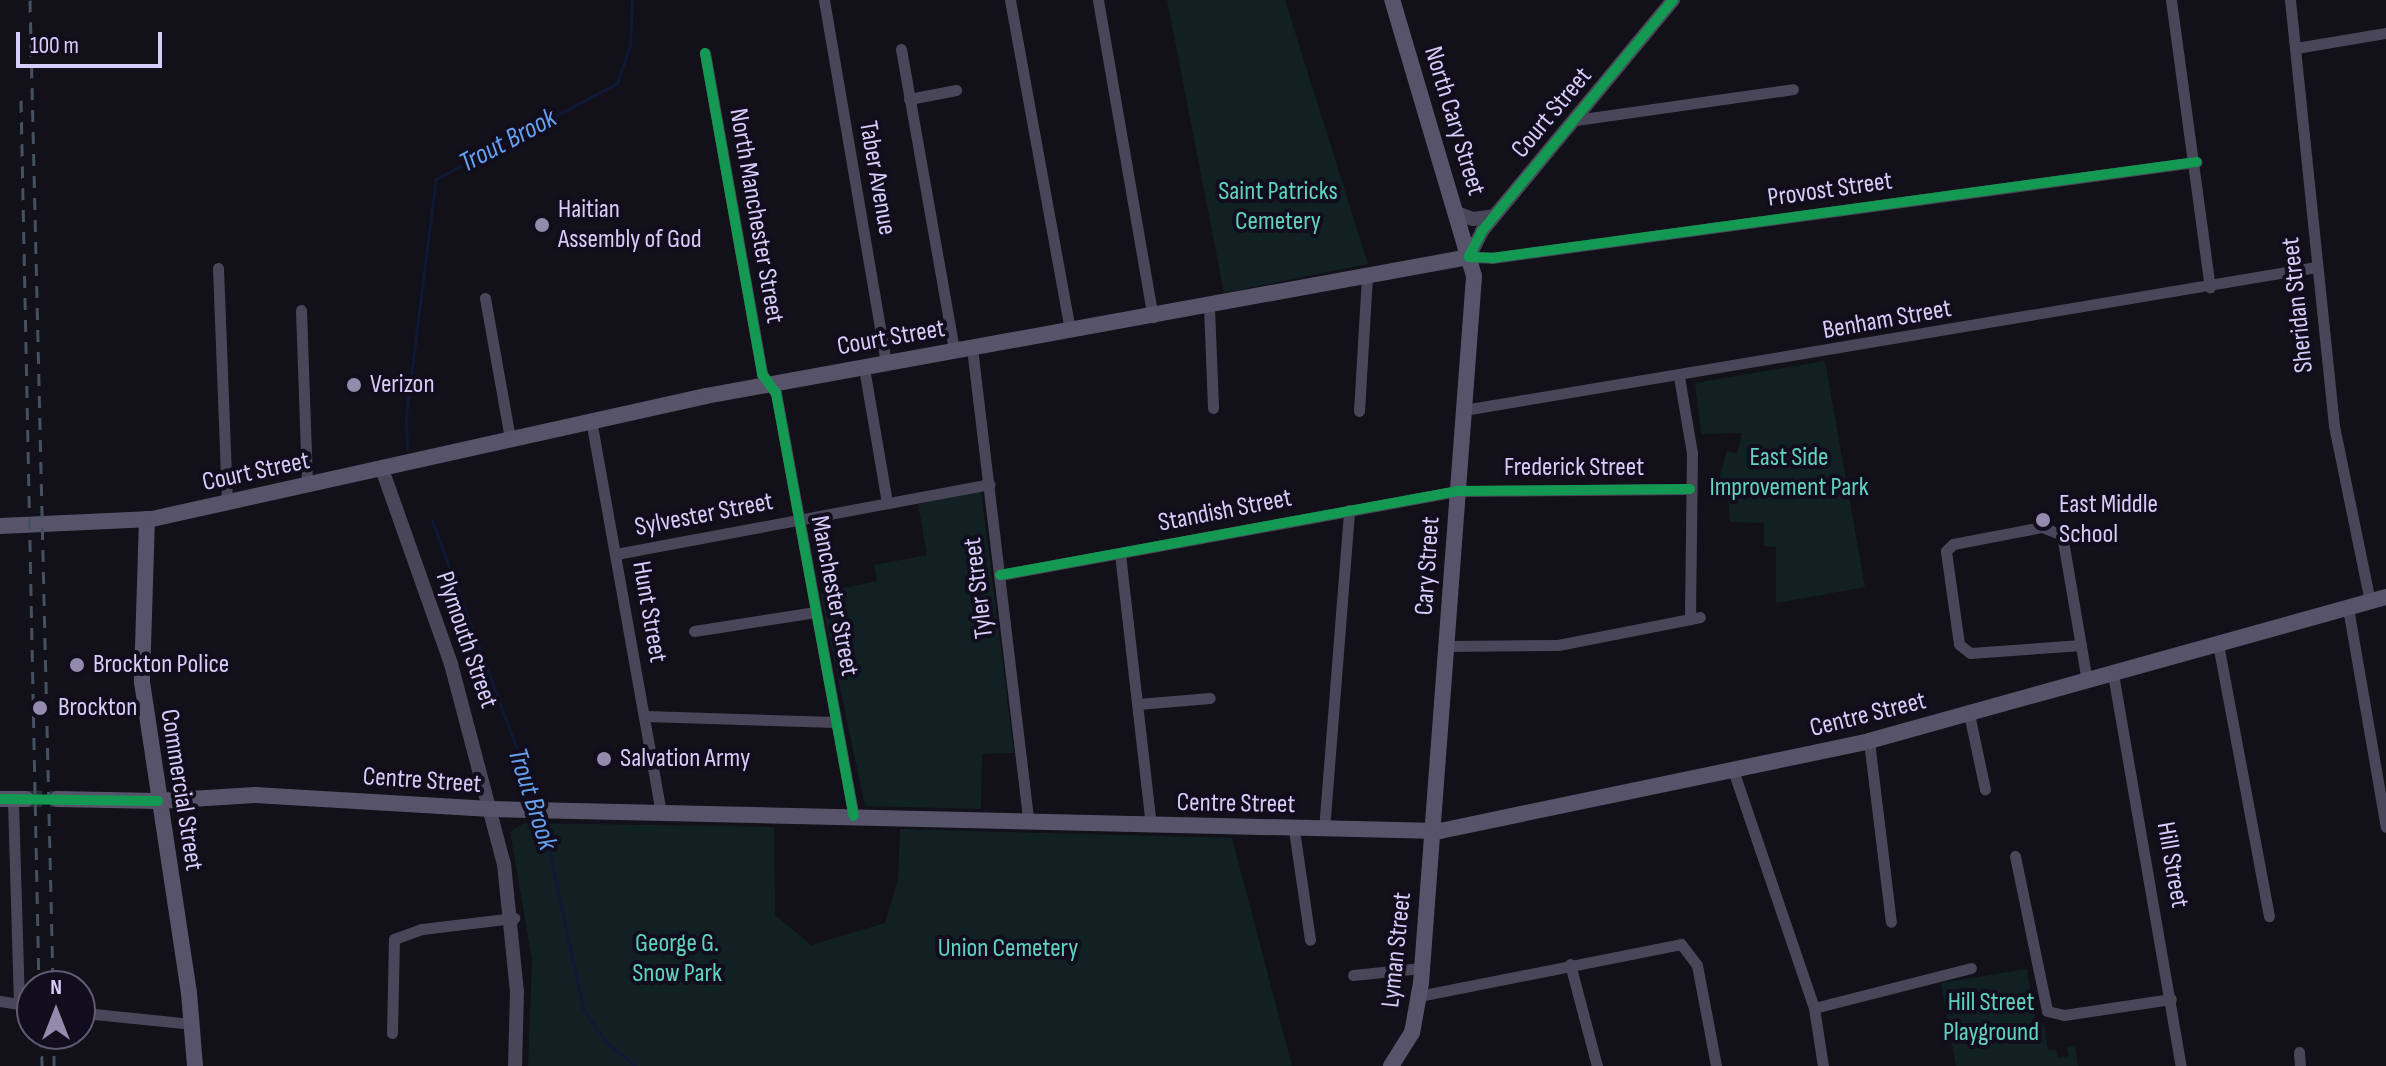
<!DOCTYPE html>
<style>
body{margin:0}
#map{position:relative;width:2386px;height:1066px;overflow:hidden;background:#121018;font-family:"Sofia Sans Condensed",sans-serif}
div>[style]{position:absolute}
[style*='--x']{left:calc(var(--x)*1px);top:calc(var(--y)*1px);width:calc(var(--w)*1px);rotate:calc(var(--a)*1deg)}
.green>*{inset:0;background:#112123}
.stream>*{height:3px;margin:-1.5px;padding:0 1.5px;transform-origin:1.5px;border-radius:1.5px;background:#0f1936}
.secondary-tunnel>*{height:16px;margin-top:-8px;transform-origin:0;background:repeating-linear-gradient(90deg,#302c3a 0 16px,transparent 0 24px)}
.minor>*{height:11px;margin:-5.5px;padding:0 5.5px;transform-origin:5.5px;border-radius:5.5px;background:#494659}
.tertiary>*{height:14px;margin:-7px;padding:0 7px;transform-origin:7px;border-radius:7px;background:#494659}
.secondary>*{height:16px;margin:-8px;padding:0 8px;transform-origin:8px;border-radius:8px;background:#57536b}
.rail>*{height:3px;margin-top:-1.5px;transform-origin:0;background:repeating-linear-gradient(90deg,#435160 0 12px,transparent 0 22px)}
.cycleway>*{height:10px;margin:-5px;padding:0 5px;transform-origin:5px;border-radius:5px;background:#139951}
.dots>*{width:22px;height:22px;translate:-50% -50%;box-sizing:border-box;border:4px solid #110d1c;border-radius:50%}
span{translate:-50% -50%;white-space:nowrap;text-align:center;line-height:1.15;-webkit-text-stroke:8px #110d1c;paint-order:stroke}
.street-label{font-size:26px;color:#d7cdfa}
.park-label{font-size:26px;color:#61d2c1}
.poi-label{font-size:26px;color:#d7cdfa}
.left{translate:0 -50%;text-align:left}
.water-label{font-size:28px;color:#65a1f0;font-style:italic}
.north{position:absolute;left:16px;top:970px;width:80px;height:80px;box-sizing:border-box;background:#110d1c;border:2px solid #605a75;border-radius:50%;rotate:0deg;font-size:22px;font-weight:700;line-height:32px;text-align:center;color:#d7cdfa}
.north::after{content:'';display:block;margin:auto;width:28px;height:36px;background:#928bab;clip-path:polygon(50% 0,100% 100%,50% 72%,0 100%)}
.scale{position:absolute;left:16px;top:32px;width:146px;height:36px;box-sizing:border-box;border:4px solid #d7cdfa;border-top:0;padding-left:10px;font-size:24px;line-height:28px;white-space:nowrap;color:#d7cdfa;-webkit-text-stroke:6px #110d1c;paint-order:stroke}
</style>
<div id="map">
<div class="green">
<i style="clip-path:polygon(1167px 0,1285px 0,1368px 264px,1224px 293px)"></i>
<i style="clip-path:polygon(1825px 361px,1865px 587px,1776px 603px,1776px 547px,1764px 546px,1764px 523px,1730px 522px,1727px 490px,1717px 486px,1727px 451px,1737px 454px,1742px 433px,1701px 434px,1695px 383px)"></i>
<i style="clip-path:polygon(981px 491px,1014px 753px,982px 754px,981px 809px,865px 806px,820px 593px,877px 581px,874px 565px,927px 555px,918px 504px)"></i>
<i style="clip-path:polygon(524px 823px,774px 827px,775px 915px,811px 945px,885px 923px,898px 879px,900px 829px,1232px 838px,1292px 1066px,528px 1066px,532px 960px,510px 832px)"></i>
<i style="clip-path:polygon(2027px 969px,2035px 1019px,2044px 1024px,2048px 1050px,2056px 1050px,2058px 1058px,2069px 1056px,2067px 1047px,2075px 1046px,2078px 1066px,1956px 1066px,1941px 983px)"></i>
</div>
<div class="stream">
<i style="--x:407;--y:449;--w:34;--a:-92"></i>
<i style="--x:406;--y:415;--w:238;--a:-82.8"></i>
<i style="--x:436;--y:179;--w:205;--a:-27.9"></i>
<i style="--x:617;--y:83;--w:40;--a:-71.1"></i>
<i style="--x:630;--y:45;--w:45;--a:-87.5"></i>
<i style="--x:432;--y:521;--w:301;--a:69.6"></i>
<i style="--x:542;--y:817;--w:196;--a:77.9"></i>
<i style="--x:583;--y:1009;--w:42;--a:54.8"></i>
<i style="--x:607;--y:1043;--w:36;--a:39"></i>
</div>
<div class="secondary-tunnel">
<i style="--x:26;--y:799;--w:31;--a:0"></i>
</div>
<div class="minor">
<i style="--x:824;--y:0;--w:368;--a:80.3"></i>
<i style="--x:1010;--y:0;--w:335;--a:79.7"></i>
<i style="--x:1098;--y:0;--w:322;--a:80.2"></i>
<i style="--x:2171;--y:0;--w:290;--a:82.3"></i>
<i style="--x:2290;--y:0;--w:428;--a:84.1"></i>
<i style="--x:2334;--y:426;--w:180;--a:78.4"></i>
<i style="--x:2296;--y:48;--w:91;--a:-9.5"></i>
<i style="--x:901;--y:49;--w:307;--a:80"></i>
<i style="--x:705;--y:53;--w:326;--a:79.9"></i>
<i style="--x:762;--y:374;--w:24;--a:54"></i>
<i style="--x:776;--y:393;--w:430;--a:79.6"></i>
<i style="--x:909;--y:99;--w:48;--a:-10.8"></i>
<i style="--x:1576;--y:120;--w:219;--a:-8.1"></i>
<i style="--x:1469;--y:257;--w:23;--a:2"></i>
<i style="--x:1492;--y:258;--w:711;--a:-7.77"></i>
<i style="--x:218;--y:268;--w:236;--a:87.8"></i>
<i style="--x:485;--y:298;--w:143;--a:79.9"></i>
<i style="--x:1209;--y:307;--w:101;--a:87.7"></i>
<i style="--x:301;--y:310;--w:176;--a:88"></i>
<i style="--x:972;--y:348;--w:478;--a:83.2"></i>
<i style="--x:864;--y:368;--w:137;--a:80.3"></i>
<i style="--x:1679;--y:377;--w:77;--a:80.3"></i>
<i style="--x:1692;--y:453;--w:166;--a:90.7"></i>
<i style="--x:1690;--y:619;--w:10;--a:-11"></i>
<i style="--x:1464;--y:410;--w:864;--a:-9.53"></i>
<i style="--x:1359;--y:411;--w:135;--a:-86.6"></i>
<i style="--x:591;--y:420;--w:398;--a:79.9"></i>
<i style="--x:616;--y:554;--w:380;--a:-10.6"></i>
<i style="--x:1120;--y:554;--w:274;--a:83.5"></i>
<i style="--x:1000;--y:575;--w:466;--a:-10.4"></i>
<i style="--x:1458;--y:491;--w:232;--a:-0.5"></i>
<i style="--x:2348;--y:608;--w:222;--a:80.2"></i>
<i style="--x:694;--y:631;--w:123;--a:-8.9"></i>
<i style="--x:2218;--y:644;--w:277;--a:79.4"></i>
<i style="--x:2081;--y:645;--w:111;--a:175.9"></i>
<i style="--x:1970;--y:653;--w:14;--a:-141"></i>
<i style="--x:1959;--y:644;--w:94;--a:-98"></i>
<i style="--x:1946;--y:551;--w:10;--a:-45"></i>
<i style="--x:1953;--y:544;--w:91;--a:-10.8"></i>
<i style="--x:2042;--y:527;--w:22;--a:22"></i>
<i style="--x:2062;--y:535;--w:148;--a:80.3"></i>
<i style="--x:1446;--y:646;--w:112;--a:-0.5"></i>
<i style="--x:1558;--y:645;--w:135;--a:-11.1"></i>
<i style="--x:2113;--y:674;--w:398;--a:80.2"></i>
<i style="--x:1138;--y:704;--w:72;--a:-4.8"></i>
<i style="--x:1969;--y:714;--w:77;--a:78"></i>
<i style="--x:646;--y:716;--w:190;--a:1.8"></i>
<i style="--x:1869;--y:741;--w:182;--a:83.1"></i>
<i style="--x:1733;--y:770;--w:251;--a:71.2"></i>
<i style="--x:1814;--y:1008;--w:59;--a:81.2"></i>
<i style="--x:1294;--y:830;--w:111;--a:81.7"></i>
<i style="--x:1324;--y:830;--w:321;--a:-85.5"></i>
<i style="--x:2015;--y:856;--w:158;--a:78.3"></i>
<i style="--x:2047;--y:1011;--w:17;--a:13"></i>
<i style="--x:2064;--y:1015;--w:108;--a:-8.5"></i>
<i style="--x:1570;--y:964;--w:106;--a:75.2"></i>
<i style="--x:1353;--y:975;--w:69;--a:-5.8"></i>
<i style="--x:1419;--y:996;--w:267;--a:-11.2"></i>
<i style="--x:1681;--y:944;--w:26;--a:53"></i>
<i style="--x:1697;--y:965;--w:103;--a:79.3"></i>
<i style="--x:0;--y:1001;--w:19;--a:9"></i>
<i style="--x:19;--y:1004;--w:206;--a:-91.7"></i>
<i style="--x:1814;--y:1008;--w:162;--a:-14.3"></i>
<i style="--x:84;--y:1013;--w:110;--a:5.8"></i>
<i style="--x:392;--y:1033;--w:94;--a:-88.8"></i>
<i style="--x:394;--y:939;--w:30;--a:-20"></i>
<i style="--x:422;--y:929;--w:93;--a:-6.8"></i>
<i style="--x:2299;--y:1052;--w:14;--a:86"></i>
</div>
<div class="tertiary">
<i style="--x:1457;--y:213;--w:17;--a:21"></i>
<i style="--x:1473;--y:219;--w:21;--a:-8"></i>
<i style="--x:1469;--y:257;--w:29;--a:-63"></i>
<i style="--x:1482;--y:231;--w:300;--a:-50.4"></i>
<i style="--x:382;--y:469;--w:207;--a:70.5"></i>
<i style="--x:451;--y:664;--w:207;--a:75.2"></i>
<i style="--x:504;--y:864;--w:128;--a:84.2"></i>
<i style="--x:517;--y:991;--w:75;--a:91.5"></i>
</div>
<div class="secondary">
<i style="--x:147;--y:519;--w:163;--a:91.8"></i>
<i style="--x:142;--y:682;--w:315;--a:81.4"></i>
<i style="--x:189;--y:993;--w:73;--a:85.3"></i>
<i style="--x:0;--y:526;--w:152;--a:-2.6"></i>
<i style="--x:152;--y:519;--w:567;--a:-12.52"></i>
<i style="--x:706;--y:396;--w:776;--a:-10.32"></i>
<i style="--x:0;--y:799;--w:26;--a:0"></i>
<i style="--x:57;--y:799;--w:101;--a:1.1"></i>
<i style="--x:158;--y:801;--w:97;--a:-3.5"></i>
<i style="--x:255;--y:795;--w:236;--a:3.4"></i>
<i style="--x:491;--y:809;--w:949;--a:1.33"></i>
<i style="--x:1440;--y:831;--w:438;--a:-11.8"></i>
<i style="--x:1869;--y:741;--w:537;--a:-15.56"></i>
<i style="--x:1391;--y:1066;--w:39;--a:-58"></i>
<i style="--x:1412;--y:1033;--w:51;--a:-79.8"></i>
<i style="--x:1421;--y:983;--w:709;--a:-85.71"></i>
<i style="--x:1474;--y:276;--w:288;--a:-106.5"></i>
</div>
<div class="rail">
<i style="--x:30;--y:0;--w:986;--a:88.66"></i>
<i style="--x:21;--y:100;--w:886;--a:88.84"></i>
<i style="--x:41;--y:1034;--w:32;--a:88"></i>
<i style="--x:54;--y:1034;--w:32;--a:90"></i>
</div>
<div class="cycleway">
<i style="--x:1673;--y:0;--w:300;--a:129.6"></i>
<i style="--x:1482;--y:231;--w:29;--a:117"></i>
<i style="--x:1469;--y:257;--w:23;--a:2"></i>
<i style="--x:1492;--y:258;--w:711;--a:-7.77"></i>
<i style="--x:705;--y:53;--w:326;--a:79.9"></i>
<i style="--x:762;--y:374;--w:24;--a:54"></i>
<i style="--x:776;--y:393;--w:430;--a:79.6"></i>
<i style="--x:1000;--y:575;--w:466;--a:-10.4"></i>
<i style="--x:1458;--y:491;--w:232;--a:-0.5"></i>
<i style="--x:0;--y:799;--w:158;--a:0.7"></i>
</div>
<div class="dots">
<i style="left:542px;top:225px;background:#928bab"></i>
<i style="left:354px;top:385px;background:#928bab"></i>
<i style="left:2043px;top:520px;background:#928bab"></i>
<i style="left:77px;top:665px;background:#928bab"></i>
<i style="left:40px;top:708px;background:#928bab"></i>
<i style="left:604px;top:759px;background:#928bab"></i>
</div>
<div class="street-label">
<span style="left:1552px;top:113px;rotate:-50deg">Court Street</span>
<span style="left:1454px;top:121px;rotate:73deg">North Cary Street</span>
<span style="left:877px;top:178px;rotate:80deg">Taber Avenue</span>
<span style="left:1830px;top:190px;rotate:-8deg">Provost Street</span>
<span style="left:756px;top:216px;rotate:80deg">North Manchester Street</span>
<span style="left:2298px;top:305px;rotate:-96deg">Sheridan Street</span>
<span style="left:1887px;top:320px;rotate:-10deg">Benham Street</span>
<span style="left:891px;top:338px;rotate:-10deg">Court Street</span>
<span style="left:1574px;top:468px">Frederick Street</span>
<span style="left:256px;top:472px;rotate:-12deg">Court Street</span>
<span style="left:1225px;top:511px;rotate:-11deg">Standish Street</span>
<span style="left:704px;top:515px;rotate:-11deg">Sylvester Street</span>
<span style="left:1428px;top:566px;rotate:-86deg">Cary Street</span>
<span style="left:979px;top:588px;rotate:-97deg">Tyler Street</span>
<span style="left:834px;top:596px;rotate:79deg">Manchester Street</span>
<span style="left:649px;top:612px;rotate:80deg">Hunt Street</span>
<span style="left:466px;top:640px;rotate:71deg">Plymouth Street</span>
<span style="left:1868px;top:715px;rotate:-14deg">Centre Street</span>
<span style="left:422px;top:781px;rotate:4deg">Centre Street</span>
<span style="left:181px;top:790px;rotate:81deg">Commercial Street</span>
<span style="left:1236px;top:804px;rotate:1deg">Centre Street</span>
<span style="left:2172px;top:865px;rotate:80deg">Hill Street</span>
<span style="left:1397px;top:950px;rotate:-84deg">Lyman Street</span>
</div>
<div class="park-label">
<span style="left:1278px;top:207px">Saint Patricks<br>Cemetery</span>
<span style="left:1789px;top:473px">East Side<br>Improvement Park</span>
<span style="left:677px;top:959px">George G.<br>Snow Park</span>
<span style="left:1008px;top:949px">Union Cemetery</span>
<span style="left:1991px;top:1018px">Hill Street<br>Playground</span>
</div>
<div class="poi-label">
<span class="left" style="left:558px;top:225px">Haitian<br>Assembly of God</span>
<span class="left" style="left:370px;top:385px">Verizon</span>
<span class="left" style="left:2059px;top:520px">East Middle<br>School</span>
<span class="left" style="left:93px;top:665px">Brockton Police</span>
<span class="left" style="left:58px;top:708px">Brockton</span>
<span class="left" style="left:620px;top:759px">Salvation Army</span>
</div>
<div class="water-label">
<span style="left:508px;top:141px;rotate:-28deg">Trout Brook</span>
<span style="left:532px;top:799px;rotate:72deg">Trout Brook</span>
</div>
<div class="north">N</div>
<div class="scale">100 m</div>
</div>
